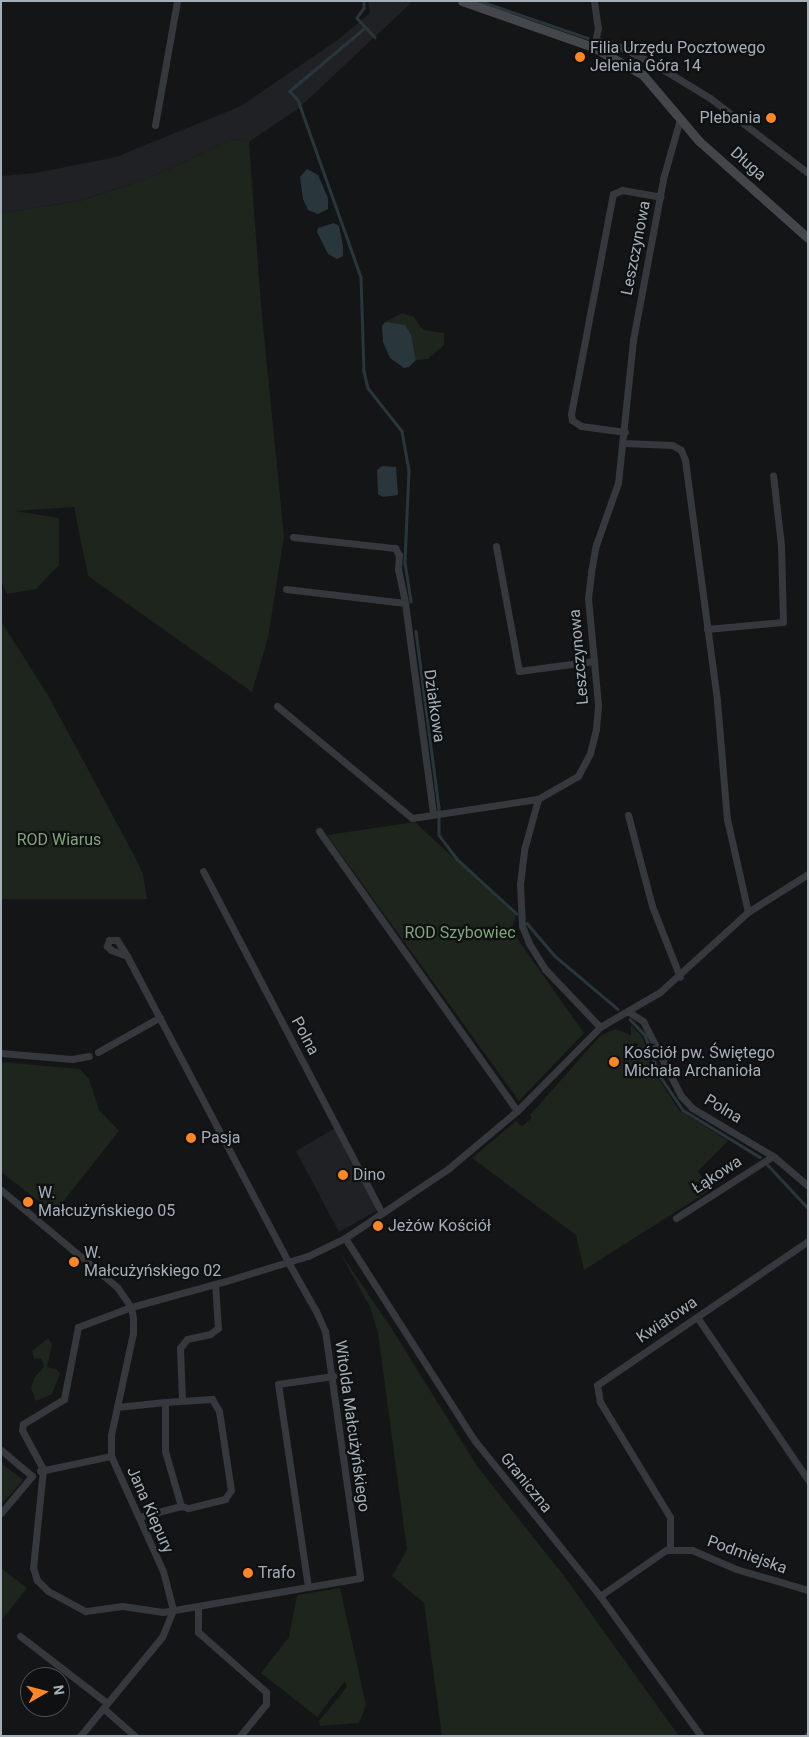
<!DOCTYPE html>
<meta charset="utf-8">
<style>
body{margin:0}
#map{position:relative;width:809px;height:1737px;overflow:hidden;background:#141517;font-family:Roboto,sans-serif}
div>[style]{position:absolute}
[style*='--x']{left:calc(var(--x)*1px);top:calc(var(--y)*1px);width:calc(var(--w)*1px);rotate:calc(var(--a)*1deg)}
.built>*{inset:0;background:#202124}
.green>*{inset:0;background:#1d251c}
.water>*{inset:0;background:#29373c}
.stream>*{height:2.5px;margin:-1.25px;padding:0 1.25px;transform-origin:1.25px;border-radius:1.25px;background:#29373c}
.street>*{height:7px;margin:-3.5px;padding:0 3.5px;transform-origin:3.5px;border-radius:3.5px;background:#35383c}
.secondary>*{height:9px;margin:-4.5px;padding:0 4.5px;transform-origin:4.5px;border-radius:4.5px;background:#43474c}
.dots>*{width:14px;height:14px;translate:-50% -50%;box-sizing:border-box;border:2px solid #0f1012;border-radius:50%}
span{translate:-50% -50%;white-space:nowrap;text-align:center;line-height:1.15;-webkit-text-stroke:4.5px #0f1012;paint-order:stroke}
.poi-label{font-size:16px;color:#a5afb8}
.left{translate:0 -50%;text-align:left}
.right{translate:-100% -50%;text-align:right}
.street-label{font-size:16px;color:#a5afb8}
.park-label{font-size:16px;color:#81a57a}
.frame{position:absolute;inset:0;border:2px solid #a5afb8;pointer-events:none}
.north{position:absolute;left:20px;top:1667px;width:50px;height:50px;box-sizing:border-box;background:#0f1012;border:1px solid #4b5054;border-radius:50%;rotate:82deg;font-size:14px;font-weight:700;line-height:20px;text-align:center;color:#a5afb8}
.north::after{content:'';display:block;margin:auto;width:18px;height:22px;background:#ff8624;clip-path:polygon(50% 0,100% 100%,50% 72%,0 100%)}
</style>
<div id="map">
<div class="built">
<i style="clip-path:polygon(368px 1px,413px 1px,299px 108px,249px 142px,233px 139px,149px 178px,78px 201px,1px 213px,1px 176px,35px 173px,116px 157px,241px 106px,339px 39px,370px 13px)"></i>
<i style="clip-path:polygon(335px 1128px,376px 1206px,376px 1211px,339px 1232px,296px 1151px)"></i>
</div>
<div class="green">
<i style="clip-path:polygon(233px 139px,249px 142px,261px 305px,284px 536px,268px 638px,252px 692px,88px 576px,74px 507px,15px 511px,59px 518px,59px 565px,36px 589px,7px 594px,1px 581px,1px 213px,79px 201px,149px 178px)"></i>
<i style="clip-path:polygon(402px 313px,414px 317px,423px 330px,444px 333px,444px 345px,428px 359px,416px 360px,411px 336px,385px 322px)"></i>
<i style="clip-path:polygon(1px 621px,49px 697px,134px 855px,143px 874px,147px 899px,1px 899px)"></i>
<i style="clip-path:polygon(415px 822px,516px 916px,511px 930px,584px 1033px,519px 1101px,327px 835px)"></i>
<i style="clip-path:polygon(631px 1025px,643px 1038px,653px 1070px,679px 1110px,728px 1141px,698px 1171px,710px 1190px,584px 1270px,576px 1235px,472px 1158px,516px 1121px,522px 1126px,532px 1118px,530px 1115px,600px 1036px,615px 1029px,631px 1035px)"></i>
<i style="clip-path:polygon(1px 1062px,80px 1069px,89px 1079px,99px 1110px,119px 1131px,54px 1213px,1px 1172px)"></i>
<i style="clip-path:polygon(339px 1251px,392px 1329px,477px 1466px,564px 1576px,679px 1736px,442px 1736px,424px 1603px,392px 1576px,407px 1550px,378px 1333px,370px 1307px)"></i>
<i style="clip-path:polygon(48px 1338px,52px 1345px,47px 1367px,57px 1369px,60px 1374px,52px 1394px,36px 1401px,31px 1388px,34px 1378px,44px 1367px,41px 1358px,34px 1359px,32px 1351px)"></i>
<i style="clip-path:polygon(1px 1463px,23px 1480px,1px 1505px)"></i>
<i style="clip-path:polygon(1px 1568px,27px 1588px,1px 1621px)"></i>
<i style="clip-path:polygon(340px 1588px,366px 1705px,359px 1723px,320px 1726px,319px 1721px,347px 1687px,345px 1681px,317px 1717px,261px 1673px,289px 1637px,297px 1595px)"></i>
</div>
<div class="water">
<i style="clip-path:polygon(307px 169px,318px 175px,328px 198px,328px 209px,318px 214px,308px 210px,303px 199px,300px 177px)"></i>
<i style="clip-path:polygon(334px 223px,339px 226px,343px 246px,343px 256px,337px 259px,328px 254px,317px 232px,318px 228px)"></i>
<i style="clip-path:polygon(385px 322px,405px 325px,411px 335px,416px 360px,409px 367px,404px 368px,390px 358px,383px 342px,382px 326px)"></i>
<i style="clip-path:polygon(382px 466px,396px 467px,398px 495px,383px 497px,378px 494px,377px 470px)"></i>
</div>
<div class="stream">
<i style="--x:364;--y:1;--w:7;--a:90"></i>
<i style="--x:364;--y:8;--w:12;--a:125"></i>
<i style="--x:357;--y:18;--w:26;--a:47"></i>
<i style="--x:480;--y:1;--w:114;--a:18.9"></i>
<i style="--x:364;--y:29;--w:97;--a:140"></i>
<i style="--x:290;--y:91;--w:12;--a:48"></i>
<i style="--x:298;--y:100;--w:188;--a:70.4"></i>
<i style="--x:361;--y:277;--w:94;--a:88.2"></i>
<i style="--x:364;--y:371;--w:17;--a:77"></i>
<i style="--x:368;--y:388;--w:55;--a:51.7"></i>
<i style="--x:402;--y:431;--w:40;--a:80"></i>
<i style="--x:409;--y:470;--w:93;--a:92.5"></i>
<i style="--x:405;--y:563;--w:39;--a:81"></i>
<i style="--x:416;--y:631;--w:177;--a:82.6"></i>
<i style="--x:439;--y:807;--w:28;--a:90"></i>
<i style="--x:439;--y:835;--w:30;--a:53"></i>
<i style="--x:457;--y:859;--w:81;--a:42.5"></i>
<i style="--x:527;--y:923;--w:43;--a:49.7"></i>
<i style="--x:555;--y:956;--w:82;--a:40.1"></i>
<i style="--x:630;--y:1019;--w:22;--a:47"></i>
<i style="--x:645;--y:1035;--w:44;--a:69.9"></i>
<i style="--x:660;--y:1076;--w:41;--a:55.9"></i>
<i style="--x:683;--y:1110;--w:90;--a:31.4"></i>
<i style="--x:767;--y:1164;--w:60;--a:47"></i>
</div>
<div class="street">
<i style="--x:594;--y:1;--w:27;--a:82"></i>
<i style="--x:598;--y:28;--w:14;--a:102"></i>
<i style="--x:596;--y:40;--w:25;--a:16"></i>
<i style="--x:620;--y:47;--w:34;--a:26"></i>
<i style="--x:651;--y:62;--w:69;--a:31.4"></i>
<i style="--x:710;--y:98;--w:123;--a:37.4"></i>
<i style="--x:155;--y:125;--w:126;--a:-79.9"></i>
<i style="--x:625;--y:432;--w:44;--a:-172.2"></i>
<i style="--x:581;--y:426;--w:11;--a:-146"></i>
<i style="--x:572;--y:420;--w:6;--a:-99"></i>
<i style="--x:571;--y:414;--w:224;--a:-79.2"></i>
<i style="--x:613;--y:194;--w:10;--a:-24"></i>
<i style="--x:622;--y:190;--w:39;--a:10"></i>
<i style="--x:624;--y:443;--w:48;--a:2.4"></i>
<i style="--x:672;--y:445;--w:10;--a:29"></i>
<i style="--x:681;--y:450;--w:11;--a:68"></i>
<i style="--x:685;--y:460;--w:243;--a:82.4"></i>
<i style="--x:717;--y:701;--w:118;--a:85.2"></i>
<i style="--x:727;--y:819;--w:95;--a:77.3"></i>
<i style="--x:293;--y:537;--w:103;--a:6.2"></i>
<i style="--x:395;--y:548;--w:8;--a:60"></i>
<i style="--x:399;--y:555;--w:14;--a:94"></i>
<i style="--x:398;--y:569;--w:35;--a:78"></i>
<i style="--x:496;--y:546;--w:127;--a:79.6"></i>
<i style="--x:519;--y:671;--w:76;--a:-7.6"></i>
<i style="--x:286;--y:589;--w:120;--a:6.7"></i>
<i style="--x:405;--y:603;--w:212;--a:82.4"></i>
<i style="--x:707;--y:629;--w:76;--a:-5.3"></i>
<i style="--x:783;--y:622;--w:77;--a:-91.5"></i>
<i style="--x:781;--y:545;--w:70;--a:-96.5"></i>
<i style="--x:277;--y:706;--w:175;--a:39.7"></i>
<i style="--x:412;--y:818;--w:127;--a:-8.6"></i>
<i style="--x:628;--y:815;--w:94;--a:75.2"></i>
<i style="--x:652;--y:906;--w:76;--a:68.5"></i>
<i style="--x:319;--y:831;--w:343;--a:54.7"></i>
<i style="--x:203;--y:871;--w:386;--a:62.4"></i>
<i style="--x:127;--y:956;--w:17;--a:-159"></i>
<i style="--x:111;--y:950;--w:6;--a:-135"></i>
<i style="--x:107;--y:946;--w:6;--a:-72"></i>
<i style="--x:109;--y:940;--w:8;--a:0"></i>
<i style="--x:117;--y:940;--w:19;--a:58"></i>
<i style="--x:127;--y:956;--w:346;--a:62.2"></i>
<i style="--x:288;--y:1262;--w:56;--a:60.3"></i>
<i style="--x:316;--y:1311;--w:22;--a:66"></i>
<i style="--x:325;--y:1331;--w:249;--a:81.9"></i>
<i style="--x:360;--y:1578;--w:200;--a:170.2"></i>
<i style="--x:163;--y:1612;--w:41;--a:-171.7"></i>
<i style="--x:122;--y:1606;--w:37;--a:172"></i>
<i style="--x:85;--y:1611;--w:42;--a:-151.6"></i>
<i style="--x:48;--y:1591;--w:16;--a:-135"></i>
<i style="--x:37;--y:1580;--w:13;--a:-108"></i>
<i style="--x:33;--y:1568;--w:100;--a:-84.2"></i>
<i style="--x:43;--y:1469;--w:44;--a:-118.3"></i>
<i style="--x:22;--y:1430;--w:6;--a:-81"></i>
<i style="--x:23;--y:1424;--w:48;--a:-31.4"></i>
<i style="--x:64;--y:1399;--w:73;--a:-79"></i>
<i style="--x:78;--y:1327;--w:57;--a:-20.7"></i>
<i style="--x:131;--y:1307;--w:98;--a:-15.3"></i>
<i style="--x:226;--y:1281;--w:17;--a:-17"></i>
<i style="--x:242;--y:1276;--w:30;--a:-17"></i>
<i style="--x:271;--y:1267;--w:18;--a:-16"></i>
<i style="--x:288;--y:1262;--w:21;--a:-17"></i>
<i style="--x:308;--y:1256;--w:41;--a:-25.9"></i>
<i style="--x:345;--y:1238;--w:125;--a:-33.9"></i>
<i style="--x:449;--y:1168;--w:89;--a:-40"></i>
<i style="--x:517;--y:1111;--w:118;--a:-45.3"></i>
<i style="--x:600;--y:1027;--w:69;--a:-30.3"></i>
<i style="--x:660;--y:992;--w:119;--a:-42.3"></i>
<i style="--x:748;--y:912;--w:71;--a:-32.3"></i>
<i style="--x:629;--y:1012;--w:17;--a:33"></i>
<i style="--x:643;--y:1021;--w:84;--a:63.1"></i>
<i style="--x:681;--y:1096;--w:16;--a:47"></i>
<i style="--x:692;--y:1108;--w:94;--a:30.7"></i>
<i style="--x:773;--y:1156;--w:46;--a:40.6"></i>
<i style="--x:600;--y:1027;--w:80;--a:-133.5"></i>
<i style="--x:545;--y:969;--w:31;--a:-122"></i>
<i style="--x:529;--y:943;--w:18;--a:-112"></i>
<i style="--x:522;--y:926;--w:42;--a:-92.7"></i>
<i style="--x:520;--y:884;--w:34;--a:-83"></i>
<i style="--x:524;--y:850;--w:53;--a:-74.6"></i>
<i style="--x:538;--y:799;--w:46;--a:-29.9"></i>
<i style="--x:578;--y:776;--w:26;--a:-62"></i>
<i style="--x:590;--y:753;--w:25;--a:-76"></i>
<i style="--x:596;--y:729;--w:25;--a:-85"></i>
<i style="--x:598;--y:704;--w:106;--a:-95.4"></i>
<i style="--x:588;--y:598;--w:26;--a:-83"></i>
<i style="--x:591;--y:572;--w:27;--a:-80"></i>
<i style="--x:596;--y:545;--w:66;--a:-70.5"></i>
<i style="--x:618;--y:483;--w:144;--a:-84"></i>
<i style="--x:633;--y:340;--w:164;--a:-79.4"></i>
<i style="--x:663;--y:179;--w:62;--a:-74.2"></i>
<i style="--x:98;--y:1052;--w:71;--a:-29.4"></i>
<i style="--x:1;--y:1053;--w:71;--a:4.8"></i>
<i style="--x:72;--y:1059;--w:17;--a:-10"></i>
<i style="--x:1;--y:1190;--w:151;--a:39.9"></i>
<i style="--x:117;--y:1287;--w:24;--a:55"></i>
<i style="--x:131;--y:1307;--w:11;--a:80"></i>
<i style="--x:133;--y:1318;--w:15;--a:90"></i>
<i style="--x:133;--y:1333;--w:104;--a:102.2"></i>
<i style="--x:111;--y:1435;--w:21;--a:90"></i>
<i style="--x:111;--y:1456;--w:126;--a:65.7"></i>
<i style="--x:163;--y:1571;--w:40;--a:75.6"></i>
<i style="--x:173;--y:1610;--w:29;--a:112"></i>
<i style="--x:162;--y:1637;--w:129;--a:129.6"></i>
<i style="--x:676;--y:1218;--w:115;--a:-32.6"></i>
<i style="--x:345;--y:1238;--w:241;--a:57.4"></i>
<i style="--x:475;--y:1441;--w:199;--a:51.1"></i>
<i style="--x:600;--y:1596;--w:173;--a:54.2"></i>
<i style="--x:697;--y:1317;--w:197;--a:55.7"></i>
<i style="--x:182;--y:1400;--w:52;--a:-92.2"></i>
<i style="--x:180;--y:1348;--w:11;--a:-52"></i>
<i style="--x:187;--y:1339;--w:24;--a:-12"></i>
<i style="--x:210;--y:1334;--w:10;--a:-37"></i>
<i style="--x:218;--y:1328;--w:44;--a:-93.9"></i>
<i style="--x:165;--y:1402;--w:47;--a:-3.7"></i>
<i style="--x:212;--y:1399;--w:14;--a:60"></i>
<i style="--x:219;--y:1411;--w:80;--a:81.4"></i>
<i style="--x:231;--y:1490;--w:11;--a:124"></i>
<i style="--x:225;--y:1499;--w:38;--a:166"></i>
<i style="--x:188;--y:1508;--w:7;--a:-164"></i>
<i style="--x:117;--y:1407;--w:48;--a:-5.9"></i>
<i style="--x:165;--y:1402;--w:49;--a:90"></i>
<i style="--x:165;--y:1451;--w:57;--a:73.8"></i>
<i style="--x:181;--y:1506;--w:43;--a:165.3"></i>
<i style="--x:1;--y:1450;--w:40;--a:40"></i>
<i style="--x:32;--y:1476;--w:48;--a:130"></i>
<i style="--x:40;--y:1471;--w:73;--a:-11.9"></i>
<i style="--x:670;--y:1550;--w:33;--a:-90"></i>
<i style="--x:670;--y:1517;--w:135;--a:-121.3"></i>
<i style="--x:600;--y:1402;--w:17;--a:-100"></i>
<i style="--x:597;--y:1385;--w:255;--a:-34.3"></i>
<i style="--x:308;--y:1587;--w:205;--a:-98.4"></i>
<i style="--x:278;--y:1384;--w:56;--a:-8.3"></i>
<i style="--x:600;--y:1596;--w:80;--a:-34.9"></i>
<i style="--x:666;--y:1550;--w:26;--a:0"></i>
<i style="--x:692;--y:1550;--w:48;--a:23.4"></i>
<i style="--x:736;--y:1569;--w:75;--a:16.3"></i>
<i style="--x:198;--y:1606;--w:26;--a:90"></i>
<i style="--x:198;--y:1632;--w:91;--a:41.4"></i>
<i style="--x:266;--y:1692;--w:12;--a:90"></i>
<i style="--x:266;--y:1704;--w:41;--a:129.1"></i>
<i style="--x:20;--y:1636;--w:110;--a:37.6"></i>
<i style="--x:103;--y:1708;--w:43;--a:41.2"></i>
<i style="--x:807;--y:1736;--w:1;--a:-45"></i>
</div>
<div class="secondary">
<i style="--x:462;--y:1;--w:139;--a:19.3"></i>
<i style="--x:593;--y:47;--w:57;--a:29.2"></i>
<i style="--x:643;--y:75;--w:87;--a:49.7"></i>
<i style="--x:699;--y:141;--w:146;--a:41.7"></i>
</div>
<div class="dots">
<i style="left:580px;top:57px;background:#ff8624"></i>
<i style="left:771px;top:118px;background:#ff8624"></i>
<i style="left:614px;top:1062px;background:#ff8624"></i>
<i style="left:191px;top:1138px;background:#ff8624"></i>
<i style="left:343px;top:1175px;background:#ff8624"></i>
<i style="left:28px;top:1202px;background:#ff8624"></i>
<i style="left:378px;top:1226px;background:#ff8624"></i>
<i style="left:74px;top:1262px;background:#ff8624"></i>
<i style="left:248px;top:1573px;background:#ff8624"></i>
</div>
<div class="poi-label">
<span class="left" style="left:590px;top:57px">Filia Urzędu Pocztowego<br>Jelenia Góra 14</span>
<span class="right" style="left:761px;top:118px">Plebania</span>
<span class="left" style="left:624px;top:1062px">Kościół pw. Świętego<br>Michała Archanioła</span>
<span class="left" style="left:201px;top:1138px">Pasja</span>
<span class="left" style="left:353px;top:1175px">Dino</span>
<span class="left" style="left:38px;top:1202px">W.<br>Małcużyńskiego 05</span>
<span class="left" style="left:388px;top:1226px">Jeżów Kościół</span>
<span class="left" style="left:84px;top:1262px">W.<br>Małcużyńskiego 02</span>
<span class="left" style="left:258px;top:1573px">Trafo</span>
</div>
<div class="street-label">
<span style="left:748px;top:164px;rotate:42deg">Długa</span>
<span style="left:636px;top:248px;rotate:-79deg">Leszczynowa</span>
<span style="left:579px;top:657px;rotate:-95deg">Leszczynowa</span>
<span style="left:434px;top:706px;rotate:82deg">Działkowa</span>
<span style="left:305px;top:1036px;rotate:62deg">Polna</span>
<span style="left:723px;top:1109px;rotate:31deg">Polna</span>
<span style="left:717px;top:1175px;rotate:-33deg">Łąkowa</span>
<span style="left:667px;top:1320px;rotate:-34deg">Kwiatowa</span>
<span style="left:352px;top:1426px;rotate:82deg">Witolda Małcużyńskiego</span>
<span style="left:526px;top:1483px;rotate:51deg">Graniczna</span>
<span style="left:150px;top:1510px;rotate:66deg">Jana Kiepury</span>
<span style="left:747px;top:1555px;rotate:20deg">Podmiejska</span>
</div>
<div class="park-label">
<span style="left:59px;top:840px">ROD Wiarus</span>
<span style="left:460px;top:933px">ROD Szybowiec</span>
</div>
<div class="frame"></div>
<div class="north">N</div>
</div>
